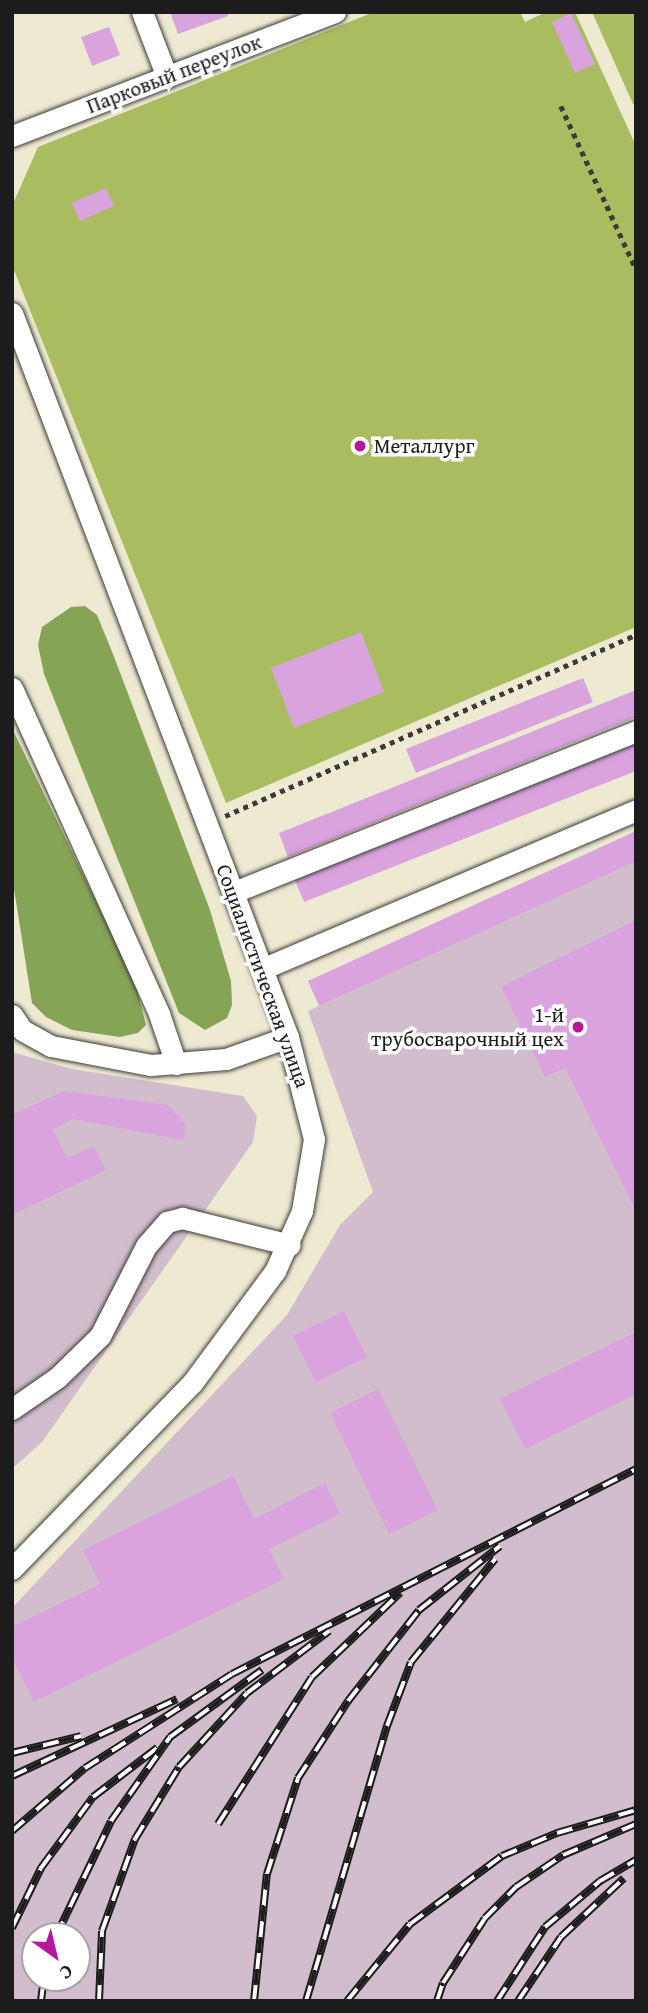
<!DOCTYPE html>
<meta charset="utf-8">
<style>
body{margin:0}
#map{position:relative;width:648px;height:2013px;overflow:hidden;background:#eeead2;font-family:"Gentium Book Plus",serif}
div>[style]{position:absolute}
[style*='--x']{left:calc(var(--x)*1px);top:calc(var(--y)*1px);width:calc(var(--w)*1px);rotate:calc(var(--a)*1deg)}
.industrial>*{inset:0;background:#d1bdcb}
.green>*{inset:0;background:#a9bc5f}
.forest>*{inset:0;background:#86a456}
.building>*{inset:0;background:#d9a4de}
.path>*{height:4.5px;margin-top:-2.25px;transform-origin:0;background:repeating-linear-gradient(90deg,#3c3b37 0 5px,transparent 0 10px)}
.roads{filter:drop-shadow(0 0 2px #3c3b37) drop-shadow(0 0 2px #3c3b37)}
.minor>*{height:21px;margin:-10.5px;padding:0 10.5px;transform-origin:10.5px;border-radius:10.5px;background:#fff}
.rail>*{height:8px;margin-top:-4px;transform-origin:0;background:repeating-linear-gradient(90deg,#fff 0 16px,#1c1c1c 0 32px);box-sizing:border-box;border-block:2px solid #1c1c1c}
.dots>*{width:19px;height:19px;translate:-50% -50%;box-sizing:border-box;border:4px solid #fff;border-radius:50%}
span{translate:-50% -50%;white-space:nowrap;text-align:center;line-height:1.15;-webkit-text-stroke:7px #fff;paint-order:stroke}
.street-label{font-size:21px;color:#1c1c1c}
.poi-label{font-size:21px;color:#1c1c1c}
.left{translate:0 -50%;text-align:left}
.right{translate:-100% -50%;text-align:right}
.frame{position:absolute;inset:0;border:14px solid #1c1c1c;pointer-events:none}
.north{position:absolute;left:21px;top:1922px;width:70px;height:70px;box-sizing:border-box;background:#fff;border:2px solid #a4a4a4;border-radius:50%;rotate:146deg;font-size:19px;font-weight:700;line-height:28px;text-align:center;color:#1c1c1c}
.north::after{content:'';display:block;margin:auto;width:24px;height:32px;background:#b5179e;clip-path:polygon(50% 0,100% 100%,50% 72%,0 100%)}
</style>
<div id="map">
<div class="industrial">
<i style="clip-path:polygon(evenodd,636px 860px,636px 2001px,12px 2001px,12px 1608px,287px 1315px,340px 1225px,373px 1192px,308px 1011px,636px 860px,35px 1936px,77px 1936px,77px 1978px,35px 1978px,35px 1936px)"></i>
<i style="clip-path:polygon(12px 1052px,72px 1069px,243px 1096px,257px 1116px,253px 1142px,42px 1442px,12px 1469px)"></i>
</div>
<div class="green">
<i style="clip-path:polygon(374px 12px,520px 12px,525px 22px,546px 12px,575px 12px,636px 146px,636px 627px,226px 803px,12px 265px,12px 206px,38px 147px)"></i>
<i style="clip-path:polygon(592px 12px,636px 12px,636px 103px,633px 104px)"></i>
</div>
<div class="forest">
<i style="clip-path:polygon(85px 606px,97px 615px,113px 654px,210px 910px,231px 981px,232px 1005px,227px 1018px,205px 1030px,179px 1013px,44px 674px,38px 645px,42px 627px,71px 607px)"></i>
<i style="clip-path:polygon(12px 728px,135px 982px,146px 1025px,138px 1033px,120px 1037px,72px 1030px,46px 1017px,32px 1003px,12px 876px)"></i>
</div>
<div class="building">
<i style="clip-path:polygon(170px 12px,227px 12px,228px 16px,178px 34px)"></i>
<i style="clip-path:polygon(571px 13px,595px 64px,575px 73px,552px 22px)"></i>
<i style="clip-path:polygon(109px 27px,120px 55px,92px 66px,81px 37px)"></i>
<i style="clip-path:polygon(106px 188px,114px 206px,80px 221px,72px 203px)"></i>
<i style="clip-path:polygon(361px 632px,384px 692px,294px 728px,271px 668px)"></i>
<i style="clip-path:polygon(583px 678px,593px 702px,416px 773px,406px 749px)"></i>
<i style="clip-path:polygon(636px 690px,636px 717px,288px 857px,279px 833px)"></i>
<i style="clip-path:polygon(636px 740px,636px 771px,304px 902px,293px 876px)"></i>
<i style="clip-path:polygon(636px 831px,636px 861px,319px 1006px,308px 981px)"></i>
<i style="clip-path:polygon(636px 920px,636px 1211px,565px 1068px,545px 1077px,501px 987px)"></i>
<i style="clip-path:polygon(64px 1091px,168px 1105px,186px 1125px,183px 1140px,73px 1119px,53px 1129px,67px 1158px,94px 1146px,106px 1170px,12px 1215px,12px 1115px)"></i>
<i style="clip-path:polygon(344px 1311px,367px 1357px,316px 1382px,293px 1336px)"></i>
<i style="clip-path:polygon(636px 1332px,636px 1394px,525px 1449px,500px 1399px)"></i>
<i style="clip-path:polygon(378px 1389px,438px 1510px,389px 1534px,330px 1413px)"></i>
<i style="clip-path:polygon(233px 1476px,254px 1519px,325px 1483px,340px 1514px,269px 1549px,284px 1579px,34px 1702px,12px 1658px,12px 1627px,100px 1584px,83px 1550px)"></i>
</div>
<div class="path">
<i style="--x:561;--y:106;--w:179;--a:65.3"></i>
<i style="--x:225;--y:816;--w:449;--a:-23.8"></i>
</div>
<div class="roads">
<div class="minor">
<i style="--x:142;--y:12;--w:70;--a:69"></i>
<i style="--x:12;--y:136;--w:346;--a:-21"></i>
<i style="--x:12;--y:313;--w:775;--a:69.13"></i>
<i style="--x:288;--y:1037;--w:105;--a:75.7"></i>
<i style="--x:314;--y:1139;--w:73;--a:99.5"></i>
<i style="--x:302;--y:1211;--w:66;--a:114.2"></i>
<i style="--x:275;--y:1271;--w:139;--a:126.5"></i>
<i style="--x:192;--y:1383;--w:259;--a:134.1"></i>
<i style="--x:12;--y:688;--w:358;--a:65.7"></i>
<i style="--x:159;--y:1014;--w:53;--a:71.2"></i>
<i style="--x:239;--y:890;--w:428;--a:-21.8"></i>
<i style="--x:262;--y:969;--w:406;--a:-23"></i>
<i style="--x:12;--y:1015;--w:18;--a:56"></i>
<i style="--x:22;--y:1030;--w:33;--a:29"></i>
<i style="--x:51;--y:1046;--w:102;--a:10.8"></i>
<i style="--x:151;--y:1065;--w:75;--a:-4.6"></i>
<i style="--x:226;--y:1059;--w:66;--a:-19.5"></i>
<i style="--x:12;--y:1409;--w:56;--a:-34.8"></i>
<i style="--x:58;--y:1377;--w:59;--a:-44.3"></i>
<i style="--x:100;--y:1336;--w:101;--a:-62.9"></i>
<i style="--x:146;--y:1246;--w:32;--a:-49"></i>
<i style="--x:167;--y:1222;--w:16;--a:-15"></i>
<i style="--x:182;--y:1218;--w:111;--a:14"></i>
</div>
</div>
<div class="rail">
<i style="--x:12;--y:1753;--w:71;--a:-13.8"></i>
<i style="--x:12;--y:1776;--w:182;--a:-25"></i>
<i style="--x:218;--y:1824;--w:174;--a:-57.4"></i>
<i style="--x:312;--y:1677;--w:122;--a:-43.7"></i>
<i style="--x:12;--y:1831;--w:96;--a:-40.8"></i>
<i style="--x:85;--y:1768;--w:174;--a:-32.6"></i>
<i style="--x:232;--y:1674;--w:453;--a:-26.9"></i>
<i style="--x:12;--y:1928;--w:67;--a:-64.2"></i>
<i style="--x:41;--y:1868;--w:88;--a:-53.8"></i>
<i style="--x:93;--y:1797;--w:81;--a:-37.4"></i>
<i style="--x:56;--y:1936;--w:127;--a:-64.4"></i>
<i style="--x:111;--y:1821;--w:103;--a:-54.9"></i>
<i style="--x:170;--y:1737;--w:114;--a:-36.1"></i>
<i style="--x:41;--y:2001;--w:23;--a:-83"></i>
<i style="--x:99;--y:2001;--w:70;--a:-87.5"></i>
<i style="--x:102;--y:1931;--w:98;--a:-70.3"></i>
<i style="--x:135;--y:1839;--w:84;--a:-58.6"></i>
<i style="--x:179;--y:1767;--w:100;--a:-47.4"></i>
<i style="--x:247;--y:1693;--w:103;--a:-37.1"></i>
<i style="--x:254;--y:2001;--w:128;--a:-84.2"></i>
<i style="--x:267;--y:1874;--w:101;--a:-72.1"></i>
<i style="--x:298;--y:1778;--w:92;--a:-57"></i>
<i style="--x:348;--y:1701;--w:115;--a:-52"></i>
<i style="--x:419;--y:1610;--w:103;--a:-38.3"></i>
<i style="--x:306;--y:2001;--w:287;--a:-73.6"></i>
<i style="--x:387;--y:1726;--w:68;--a:-69.4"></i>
<i style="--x:411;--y:1662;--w:133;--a:-50.8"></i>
<i style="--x:347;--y:2001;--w:99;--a:-50.7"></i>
<i style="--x:410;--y:1924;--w:114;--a:-36.5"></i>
<i style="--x:502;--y:1856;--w:60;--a:-22.7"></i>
<i style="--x:557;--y:1833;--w:82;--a:-16.2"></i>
<i style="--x:437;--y:2001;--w:19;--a:-72"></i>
<i style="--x:443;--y:1983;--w:77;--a:-57.1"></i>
<i style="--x:485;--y:1918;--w:44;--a:-45"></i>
<i style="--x:516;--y:1887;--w:57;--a:-34.2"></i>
<i style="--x:563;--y:1855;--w:79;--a:-23"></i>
<i style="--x:497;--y:2001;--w:88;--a:-57"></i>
<i style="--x:545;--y:1927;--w:72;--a:-39.9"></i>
<i style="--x:600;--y:1881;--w:42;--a:-30.3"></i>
<i style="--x:518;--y:2001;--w:77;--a:-56.1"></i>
<i style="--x:561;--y:1937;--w:86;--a:-43.1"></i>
</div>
<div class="dots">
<i style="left:360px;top:446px;background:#b5179e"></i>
<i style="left:578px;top:1027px;background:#b5179e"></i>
</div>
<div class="street-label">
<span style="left:174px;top:74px;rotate:-21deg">Парковый переулок</span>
<span style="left:263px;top:976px;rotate:70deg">Социалистическая улица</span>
</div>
<div class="poi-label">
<span class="left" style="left:374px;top:446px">Металлург</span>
<span class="right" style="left:564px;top:1027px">1-й<br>трубосварочный цех</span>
</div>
<div class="frame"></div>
<div class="north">С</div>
</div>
